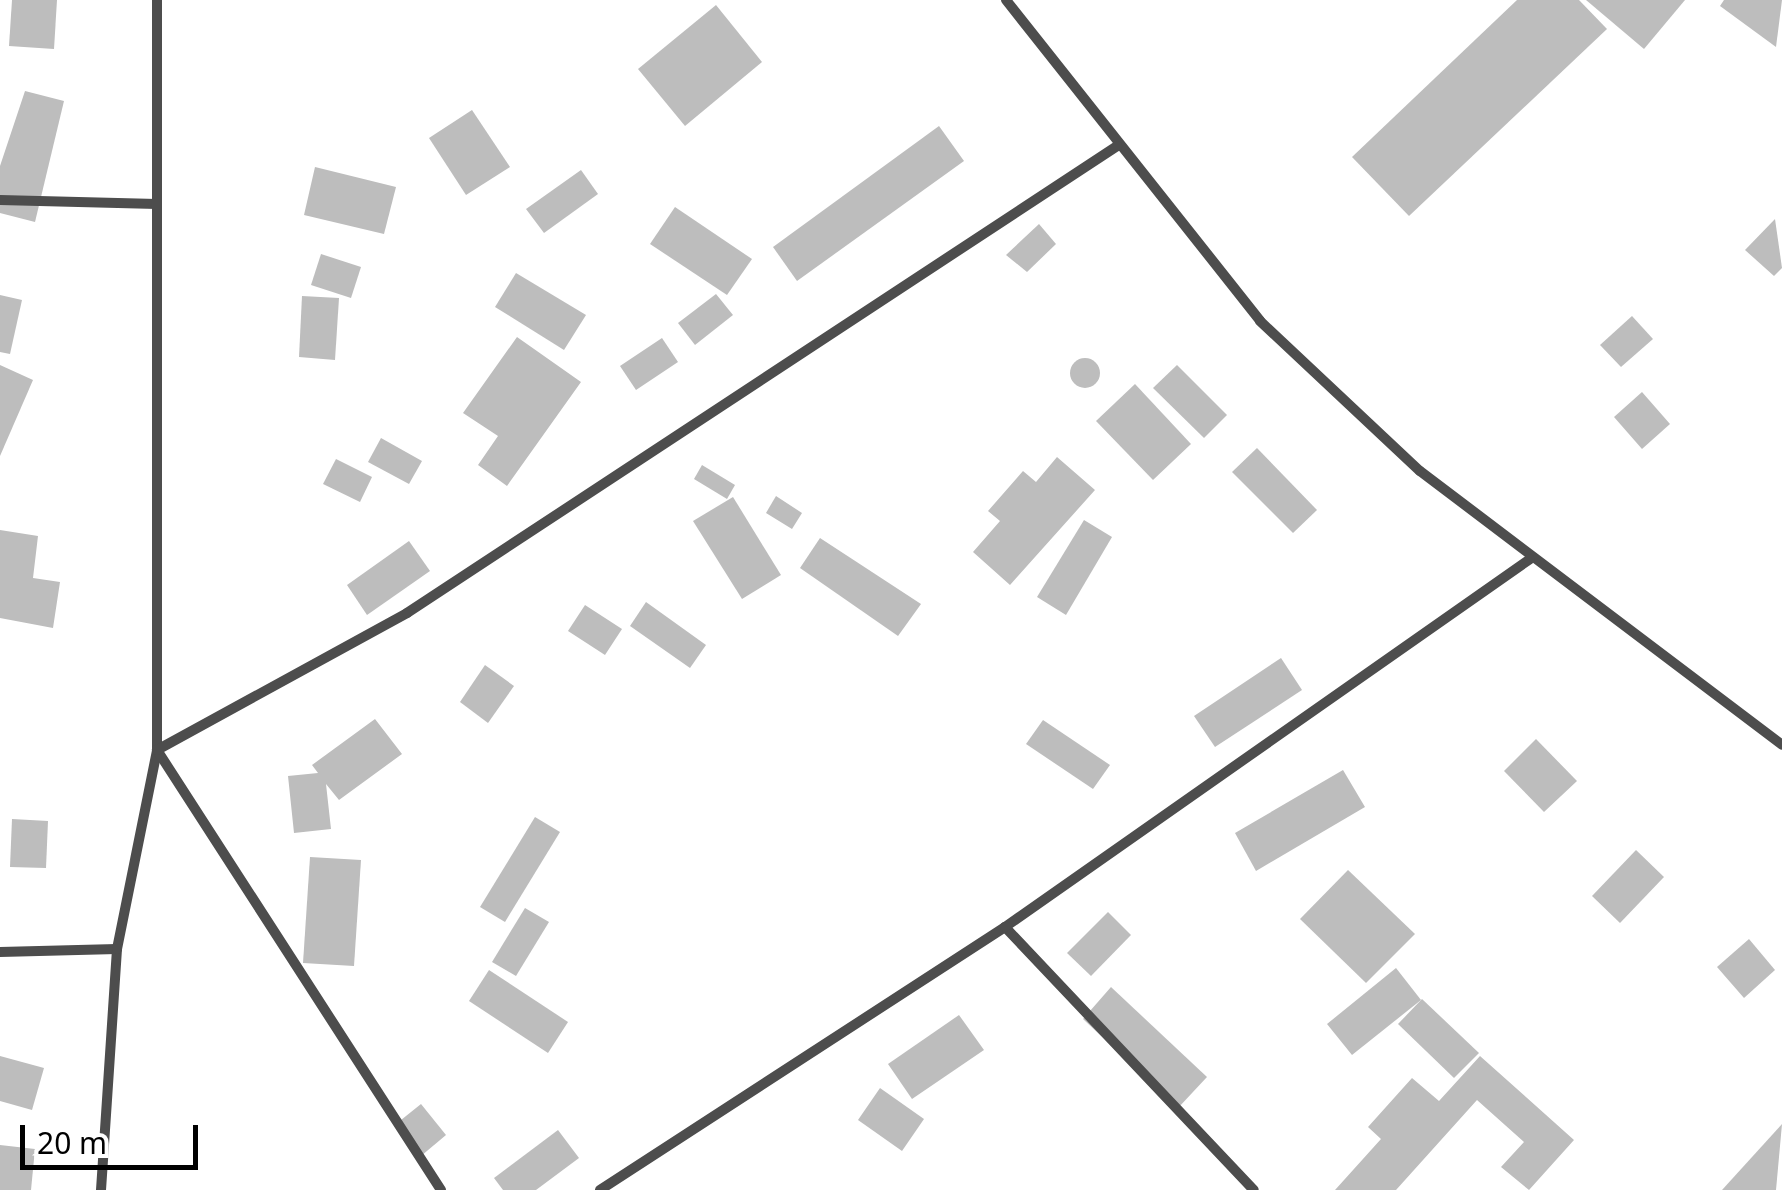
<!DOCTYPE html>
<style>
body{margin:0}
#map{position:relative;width:1782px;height:1190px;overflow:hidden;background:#fff;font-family:"Noto Sans",sans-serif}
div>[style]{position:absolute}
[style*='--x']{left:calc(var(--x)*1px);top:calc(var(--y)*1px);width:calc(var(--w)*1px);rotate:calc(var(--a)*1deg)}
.building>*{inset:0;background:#bdbdbd}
.round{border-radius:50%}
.minor>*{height:10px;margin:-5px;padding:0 5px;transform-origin:5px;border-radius:5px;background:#4d4d4d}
span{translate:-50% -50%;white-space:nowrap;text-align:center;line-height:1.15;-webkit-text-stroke:8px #fff;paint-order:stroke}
.scale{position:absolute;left:20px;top:1125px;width:178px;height:45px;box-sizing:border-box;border:5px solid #000;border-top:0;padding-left:12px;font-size:30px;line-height:35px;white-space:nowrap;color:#000;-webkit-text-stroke:8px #fff;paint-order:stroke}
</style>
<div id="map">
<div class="building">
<i style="clip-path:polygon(12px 0,57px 0,54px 49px,9px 46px)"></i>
<i style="clip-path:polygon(1517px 0,1579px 0,1607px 29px,1409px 216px,1352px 157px)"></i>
<i style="clip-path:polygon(1586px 0,1685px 0,1644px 49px)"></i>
<i style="clip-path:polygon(1724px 0,1782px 0,1776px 47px,1720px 6px)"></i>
<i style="clip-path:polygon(716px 5px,762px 62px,685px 126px,638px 69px)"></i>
<i style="clip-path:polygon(25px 91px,64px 101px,35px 222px,0 213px,0 166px)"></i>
<i style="clip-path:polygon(472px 110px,510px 167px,466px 195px,429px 138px)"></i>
<i style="clip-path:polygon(939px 126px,964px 161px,797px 281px,773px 247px)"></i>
<i style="clip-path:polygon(315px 167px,396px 187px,384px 234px,304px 215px)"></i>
<i style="clip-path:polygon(581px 170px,598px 194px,544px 233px,526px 209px)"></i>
<i style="clip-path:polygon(675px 207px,752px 259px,727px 295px,650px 244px)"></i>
<i style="clip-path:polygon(1775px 219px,1782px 268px,1774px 276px,1745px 250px)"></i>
<i style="clip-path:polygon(1039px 224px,1056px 244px,1027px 272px,1006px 255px)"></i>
<i style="clip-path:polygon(321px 254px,361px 267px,351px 298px,311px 285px)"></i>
<i style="clip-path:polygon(516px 273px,586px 315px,564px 350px,495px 307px)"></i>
<i style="clip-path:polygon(716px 294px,733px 315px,695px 345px,678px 323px)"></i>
<i style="clip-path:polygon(0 295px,22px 300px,10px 354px,0 352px)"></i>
<i style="clip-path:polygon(302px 296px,339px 298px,335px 360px,299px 357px)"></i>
<i style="clip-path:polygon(1632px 316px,1653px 339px,1621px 367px,1600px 345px)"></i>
<i style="clip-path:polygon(517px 337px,581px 382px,507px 486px,478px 465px,498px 436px,463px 413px)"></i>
<i style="clip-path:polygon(662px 338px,678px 362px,636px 390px,620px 366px)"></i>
<i class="round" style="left:1070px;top:358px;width:30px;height:30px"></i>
<i style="clip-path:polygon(0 365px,33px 380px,0 456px)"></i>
<i style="clip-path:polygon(1177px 365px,1227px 415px,1204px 438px,1153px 388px)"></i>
<i style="clip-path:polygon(1135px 384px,1191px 444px,1153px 480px,1096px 421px)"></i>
<i style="clip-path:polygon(1642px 392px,1670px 424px,1642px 449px,1614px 417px)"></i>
<i style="clip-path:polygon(381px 438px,422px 461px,409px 484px,368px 462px)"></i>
<i style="clip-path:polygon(1257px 448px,1317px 510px,1293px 533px,1232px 472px)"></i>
<i style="clip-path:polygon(1057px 457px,1095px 490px,1010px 585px,973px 552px,1000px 521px,988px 511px,1023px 471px,1036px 482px)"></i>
<i style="clip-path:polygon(336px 459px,372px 477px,360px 502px,323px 484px)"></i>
<i style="clip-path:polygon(702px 465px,735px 485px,727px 499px,694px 479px)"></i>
<i style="clip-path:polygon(776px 496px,802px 513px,792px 529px,766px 513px)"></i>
<i style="clip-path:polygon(733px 497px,781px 575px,742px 599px,693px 521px)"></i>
<i style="clip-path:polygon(1084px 520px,1112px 537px,1066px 615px,1037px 597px)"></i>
<i style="clip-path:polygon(0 530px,38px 536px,33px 578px,60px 582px,53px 628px,0 618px)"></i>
<i style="clip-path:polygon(820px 538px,921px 604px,898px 636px,800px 568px)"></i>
<i style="clip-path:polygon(409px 541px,430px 571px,367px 615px,347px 585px)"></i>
<i style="clip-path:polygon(646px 602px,706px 645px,690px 668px,630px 626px)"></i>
<i style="clip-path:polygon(585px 605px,622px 629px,605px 655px,568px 631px)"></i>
<i style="clip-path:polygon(1281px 658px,1302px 690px,1215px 747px,1194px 716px)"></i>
<i style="clip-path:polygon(485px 665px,514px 686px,488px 723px,460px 702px)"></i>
<i style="clip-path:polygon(375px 719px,402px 754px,339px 800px,326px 784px,331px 829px,294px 833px,288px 776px,318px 773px,312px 765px)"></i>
<i style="clip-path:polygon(1043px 720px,1110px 765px,1093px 789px,1026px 744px)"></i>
<i style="clip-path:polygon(1536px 739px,1577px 781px,1544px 812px,1504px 771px)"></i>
<i style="clip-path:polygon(1343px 770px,1365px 807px,1256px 871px,1235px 833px)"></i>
<i style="clip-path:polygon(535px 817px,560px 832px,505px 922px,480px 907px)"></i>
<i style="clip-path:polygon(12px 819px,48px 821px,46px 868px,10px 867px)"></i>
<i style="clip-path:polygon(1636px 850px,1664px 877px,1620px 923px,1592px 896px)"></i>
<i style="clip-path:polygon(310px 857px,361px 860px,354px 966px,303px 963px)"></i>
<i style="clip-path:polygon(1348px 870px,1415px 934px,1366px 983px,1300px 919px)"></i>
<i style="clip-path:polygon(525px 908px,549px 922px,516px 976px,492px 962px)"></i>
<i style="clip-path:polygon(1108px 912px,1131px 935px,1091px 976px,1067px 953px)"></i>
<i style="clip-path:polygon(1749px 939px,1775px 970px,1744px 998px,1717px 967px)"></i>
<i style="clip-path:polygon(1396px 968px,1421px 1000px,1352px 1055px,1327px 1024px)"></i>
<i style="clip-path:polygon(489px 970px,568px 1022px,548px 1053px,469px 1001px)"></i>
<i style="clip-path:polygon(1111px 987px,1207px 1077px,1178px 1108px,1083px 1019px)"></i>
<i style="clip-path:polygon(1422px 999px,1479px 1053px,1454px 1078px,1398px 1024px)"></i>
<i style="clip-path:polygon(959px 1015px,984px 1050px,912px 1099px,888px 1064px)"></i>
<i style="clip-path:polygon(0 1056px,44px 1068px,32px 1110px,0 1101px)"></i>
<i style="clip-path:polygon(1480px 1056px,1574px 1140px,1529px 1190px,1501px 1167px,1524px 1142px,1477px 1100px,1396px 1190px,1335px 1190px,1381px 1139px,1368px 1127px,1412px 1078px,1439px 1101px)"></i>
<i style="clip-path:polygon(880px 1088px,924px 1119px,902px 1151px,858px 1120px)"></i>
<i style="clip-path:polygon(421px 1104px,446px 1135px,421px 1156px,396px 1124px)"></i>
<i style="clip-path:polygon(1782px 1124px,1776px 1190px,1722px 1190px)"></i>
<i style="clip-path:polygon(558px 1130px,579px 1158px,536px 1190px,503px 1190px,494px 1178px)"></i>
<i style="clip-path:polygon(0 1145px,35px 1149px,31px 1190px,0 1190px)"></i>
</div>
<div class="minor">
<i style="--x:1006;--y:0;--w:409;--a:51.6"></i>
<i style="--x:1260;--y:321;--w:219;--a:43.2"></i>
<i style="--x:1420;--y:471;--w:454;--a:37.1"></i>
<i style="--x:0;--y:200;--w:157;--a:1.5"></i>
<i style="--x:1005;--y:927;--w:362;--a:46.6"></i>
<i style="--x:0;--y:952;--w:117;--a:-1.5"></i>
<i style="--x:101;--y:1190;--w:242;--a:-86.2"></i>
<i style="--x:117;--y:949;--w:203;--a:-78.6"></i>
<i style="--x:157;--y:750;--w:750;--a:-90"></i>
<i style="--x:441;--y:1190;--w:524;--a:-122.84"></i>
<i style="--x:157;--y:750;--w:285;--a:-28.7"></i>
<i style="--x:407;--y:613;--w:850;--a:-33.33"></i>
<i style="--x:600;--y:1190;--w:483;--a:-33"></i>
<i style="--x:1005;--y:927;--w:641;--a:-35.03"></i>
</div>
<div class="scale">20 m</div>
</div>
